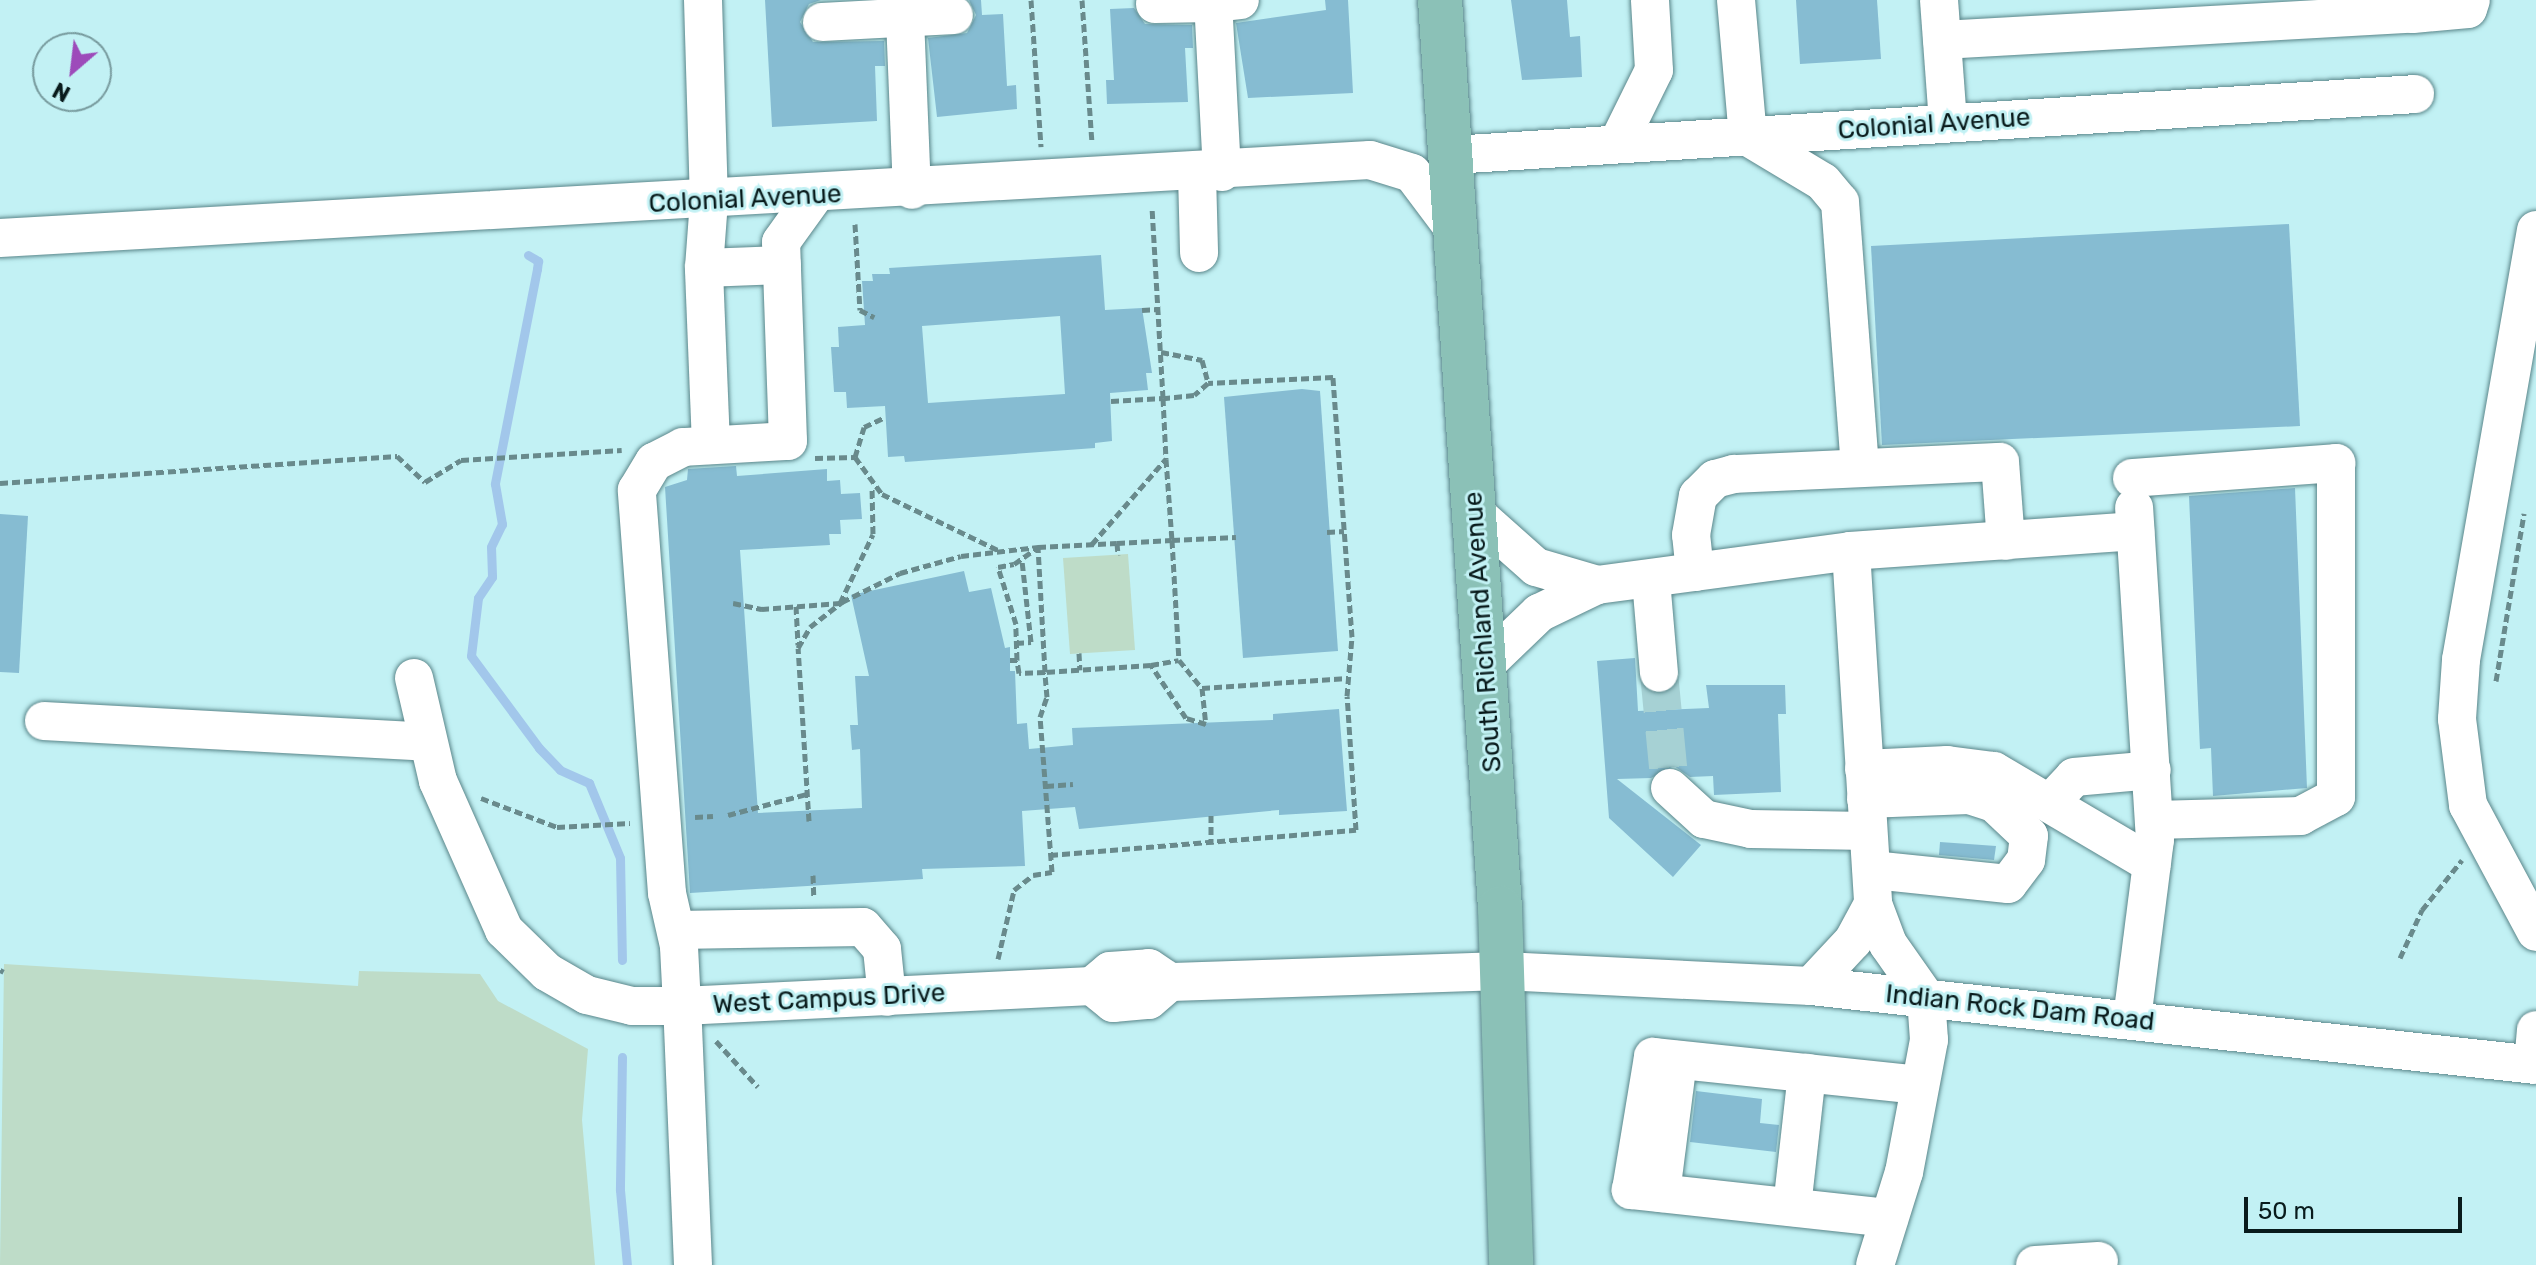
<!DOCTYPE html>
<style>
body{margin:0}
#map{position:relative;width:2536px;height:1265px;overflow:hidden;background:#c2f1f4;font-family:Rubik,sans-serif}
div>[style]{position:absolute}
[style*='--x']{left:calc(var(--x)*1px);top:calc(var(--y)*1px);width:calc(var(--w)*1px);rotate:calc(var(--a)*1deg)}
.green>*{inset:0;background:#bedcc8}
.stream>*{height:9px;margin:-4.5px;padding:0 4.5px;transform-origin:4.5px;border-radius:4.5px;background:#a2c7eb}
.building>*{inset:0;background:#86bcd2}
.minor-tunnel>*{height:38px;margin-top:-19px;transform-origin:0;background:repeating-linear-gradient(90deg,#a6d1d4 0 38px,transparent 0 57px)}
.path>*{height:5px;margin-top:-2.5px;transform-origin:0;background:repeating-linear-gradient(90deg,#698a8c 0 8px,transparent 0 12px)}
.roads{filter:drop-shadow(0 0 2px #5a868a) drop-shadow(0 0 2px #5a868a)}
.minor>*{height:38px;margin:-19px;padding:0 19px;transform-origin:19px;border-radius:19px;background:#fff}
.major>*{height:44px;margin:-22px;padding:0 22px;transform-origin:22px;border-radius:22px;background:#8bc1b7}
span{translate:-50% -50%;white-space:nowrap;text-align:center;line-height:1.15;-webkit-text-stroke:6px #c2f1f4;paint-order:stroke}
.street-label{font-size:26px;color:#091b1c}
.north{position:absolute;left:32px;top:32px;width:80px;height:80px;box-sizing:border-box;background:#c2f1f4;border:2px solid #789b9e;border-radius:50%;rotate:208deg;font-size:22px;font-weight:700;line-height:32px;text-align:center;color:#091b1c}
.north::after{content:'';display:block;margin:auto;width:28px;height:36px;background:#9d4bba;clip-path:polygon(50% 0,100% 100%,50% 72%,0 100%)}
.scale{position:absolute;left:2244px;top:1197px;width:218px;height:36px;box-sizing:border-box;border:4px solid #091b1c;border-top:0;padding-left:10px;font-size:24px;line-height:28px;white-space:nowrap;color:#091b1c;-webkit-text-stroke:6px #c2f1f4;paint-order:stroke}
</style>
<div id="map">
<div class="green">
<i style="clip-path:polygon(1128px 554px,1135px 650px,1070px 654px,1063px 558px)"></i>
<i style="clip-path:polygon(4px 964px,358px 986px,359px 971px,480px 974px,498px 1001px,588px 1049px,582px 1120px,595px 1265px,0 1265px)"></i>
</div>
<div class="stream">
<i style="--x:528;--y:255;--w:12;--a:31"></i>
<i style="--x:538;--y:261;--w:8;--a:97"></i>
<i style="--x:537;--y:269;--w:219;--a:101.1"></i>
<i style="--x:495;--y:484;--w:41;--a:80.1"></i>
<i style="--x:502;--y:524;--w:25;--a:116"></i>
<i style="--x:491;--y:547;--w:30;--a:88"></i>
<i style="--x:492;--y:577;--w:25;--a:124"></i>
<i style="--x:478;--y:598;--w:58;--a:96.9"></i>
<i style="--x:471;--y:656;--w:114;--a:53.5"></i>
<i style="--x:539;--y:748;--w:30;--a:46"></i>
<i style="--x:560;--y:770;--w:32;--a:24"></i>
<i style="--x:589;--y:783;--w:81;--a:67.5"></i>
<i style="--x:620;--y:858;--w:102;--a:88.9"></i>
<i style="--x:622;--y:1057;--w:133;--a:90.9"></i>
<i style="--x:620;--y:1190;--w:75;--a:84.7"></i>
</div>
<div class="building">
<i style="clip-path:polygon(765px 0,821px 0,809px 4px,800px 22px,813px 42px,884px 41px,885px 66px,875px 66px,877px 121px,772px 127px)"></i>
<i style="clip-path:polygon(969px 0,981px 0,982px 15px,1003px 14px,1007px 86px,1016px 85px,1017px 109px,937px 117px,928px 38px,967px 33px,976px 15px)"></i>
<i style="clip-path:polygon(1325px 0,1348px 0,1353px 93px,1248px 98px,1236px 23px,1326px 10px)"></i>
<i style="clip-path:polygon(1511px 0,1567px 0,1570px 37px,1580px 36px,1582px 77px,1522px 80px)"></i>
<i style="clip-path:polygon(1796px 0,1877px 0,1881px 59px,1800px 64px)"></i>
<i style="clip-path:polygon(1134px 8px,1145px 24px,1192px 25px,1193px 48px,1185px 48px,1188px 102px,1107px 104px,1106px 80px,1114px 80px,1110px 9px)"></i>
<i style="clip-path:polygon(2289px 224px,2300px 426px,1882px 445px,1871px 246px)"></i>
<i style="clip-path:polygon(evenodd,1101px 255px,1105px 310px,1142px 308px,1152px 373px,1146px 373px,1148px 390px,1110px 393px,1112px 441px,1095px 443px,1095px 448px,905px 462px,904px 456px,888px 457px,885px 406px,847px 408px,846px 392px,834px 392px,831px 347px,839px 347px,838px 327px,865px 325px,862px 281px,873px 281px,872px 274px,890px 274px,889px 268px,1101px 255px,1060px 316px,1065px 394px,928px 403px,922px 326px,1060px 316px)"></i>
<i style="clip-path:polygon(1302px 389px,1320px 391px,1338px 651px,1243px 658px,1224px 397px)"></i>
<i style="clip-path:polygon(736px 466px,737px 476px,827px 469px,827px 481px,840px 480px,841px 494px,860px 493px,862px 519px,840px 520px,841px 534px,829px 534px,830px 545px,740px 550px,758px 813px,862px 808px,860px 749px,852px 750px,850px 725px,858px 725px,855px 676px,869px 676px,851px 595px,964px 571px,969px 592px,991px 588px,1005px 648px,1010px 647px,1010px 671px,1015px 671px,1017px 724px,1027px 723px,1029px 749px,1073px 745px,1072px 728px,1273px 720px,1273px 714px,1339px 709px,1347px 811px,1279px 815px,1279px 810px,1079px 829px,1075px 807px,1022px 811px,1025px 866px,922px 869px,923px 879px,690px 893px,665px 487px,687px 480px,688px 469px)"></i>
<i style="clip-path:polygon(2295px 488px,2307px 788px,2213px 796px,2211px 748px,2200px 749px,2189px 496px)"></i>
<i style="clip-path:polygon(0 514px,28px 516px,19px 673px,0 672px)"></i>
<i style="clip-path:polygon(1635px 658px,1638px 711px,1709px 708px,1706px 685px,1785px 685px,1786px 714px,1778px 714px,1781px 792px,1714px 795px,1713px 776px,1690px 777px,1674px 766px,1651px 778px,1617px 779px,1701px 845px,1673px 877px,1609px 818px,1597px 661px)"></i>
<i style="clip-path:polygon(1940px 842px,1996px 846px,1994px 860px,1939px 855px)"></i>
<i style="clip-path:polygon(1696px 1091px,1762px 1099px,1760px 1123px,1779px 1125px,1776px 1152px,1690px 1142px)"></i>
</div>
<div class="minor-tunnel">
<i style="--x:1659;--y:673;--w:116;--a:84.5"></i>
</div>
<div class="path">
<i style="--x:1031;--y:0;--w:147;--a:86.1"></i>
<i style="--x:1082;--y:0;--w:143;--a:86"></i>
<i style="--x:855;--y:224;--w:86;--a:86.7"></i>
<i style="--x:860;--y:310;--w:16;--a:27"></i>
<i style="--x:1142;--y:310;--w:16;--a:-4"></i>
<i style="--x:1161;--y:352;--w:42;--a:11"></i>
<i style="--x:1202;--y:360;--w:24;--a:75"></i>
<i style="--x:1111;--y:401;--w:52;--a:-3.3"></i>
<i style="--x:1163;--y:398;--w:191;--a:-93.3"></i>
<i style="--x:855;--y:457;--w:31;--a:-73"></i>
<i style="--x:864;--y:427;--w:23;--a:-25"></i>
<i style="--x:815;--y:458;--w:40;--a:-1.4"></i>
<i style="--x:855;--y:457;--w:46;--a:53.9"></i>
<i style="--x:882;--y:494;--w:131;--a:25.8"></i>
<i style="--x:0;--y:483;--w:398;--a:-3.9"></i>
<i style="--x:397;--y:456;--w:38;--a:43"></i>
<i style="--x:425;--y:482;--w:42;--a:-31.4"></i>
<i style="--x:461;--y:460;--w:161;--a:-3.6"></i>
<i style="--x:1327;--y:532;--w:17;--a:-3"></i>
<i style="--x:1117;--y:543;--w:12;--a:85"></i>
<i style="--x:1092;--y:544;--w:113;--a:-49"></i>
<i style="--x:733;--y:603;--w:29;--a:12"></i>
<i style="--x:761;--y:609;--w:79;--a:-4.3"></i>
<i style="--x:840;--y:603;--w:76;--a:-64.4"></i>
<i style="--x:873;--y:534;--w:47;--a:-91.2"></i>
<i style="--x:796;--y:606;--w:39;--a:87"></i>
<i style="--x:1016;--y:643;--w:15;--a:-4"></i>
<i style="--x:1031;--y:642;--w:82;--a:-96.3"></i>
<i style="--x:1079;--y:653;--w:17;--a:87"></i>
<i style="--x:1010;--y:660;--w:7;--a:0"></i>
<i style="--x:1017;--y:660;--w:36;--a:-92"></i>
<i style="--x:1016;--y:624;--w:60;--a:-107.5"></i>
<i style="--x:998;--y:567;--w:16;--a:-11"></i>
<i style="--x:1014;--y:564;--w:28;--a:-35"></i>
<i style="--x:1151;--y:665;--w:28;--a:-10"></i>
<i style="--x:2496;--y:681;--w:170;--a:-80.5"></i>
<i style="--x:1202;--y:688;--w:146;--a:-3.9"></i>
<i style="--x:1046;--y:786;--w:27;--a:-4"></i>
<i style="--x:481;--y:798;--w:81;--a:20.9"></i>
<i style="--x:557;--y:827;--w:73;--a:-3.1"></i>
<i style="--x:728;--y:815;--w:82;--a:-14.9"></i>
<i style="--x:1211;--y:815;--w:29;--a:90"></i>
<i style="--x:695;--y:817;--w:18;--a:-3"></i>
<i style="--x:809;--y:821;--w:173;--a:-93.6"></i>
<i style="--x:798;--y:648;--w:24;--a:-60"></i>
<i style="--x:810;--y:627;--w:41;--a:-38"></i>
<i style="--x:842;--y:602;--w:65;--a:-26.6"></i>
<i style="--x:900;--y:573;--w:63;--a:-15.6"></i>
<i style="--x:961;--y:556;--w:78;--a:-6.7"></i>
<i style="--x:1050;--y:855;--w:307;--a:-4.7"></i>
<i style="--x:1356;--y:830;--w:134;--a:-93.8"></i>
<i style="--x:1347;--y:696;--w:59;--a:-85.2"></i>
<i style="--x:1352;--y:637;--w:261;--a:-94.2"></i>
<i style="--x:1333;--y:377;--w:125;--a:177.3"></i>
<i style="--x:1208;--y:383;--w:18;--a:139"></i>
<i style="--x:1194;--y:395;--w:31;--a:174"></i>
<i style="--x:1163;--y:398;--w:61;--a:87.2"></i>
<i style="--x:1166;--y:459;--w:81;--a:85.8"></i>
<i style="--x:1172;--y:540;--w:120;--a:86.7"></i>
<i style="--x:1179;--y:660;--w:36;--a:51"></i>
<i style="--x:1202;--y:688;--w:36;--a:84"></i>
<i style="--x:1206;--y:724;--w:21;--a:-163"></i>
<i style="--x:1186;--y:718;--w:64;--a:-123.4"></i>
<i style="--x:1151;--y:665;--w:106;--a:176.2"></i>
<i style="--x:1045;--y:672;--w:125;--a:-93.2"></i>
<i style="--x:1038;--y:547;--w:79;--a:-2.9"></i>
<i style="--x:1117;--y:543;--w:55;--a:-3.1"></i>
<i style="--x:1172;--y:540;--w:64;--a:-2.7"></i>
<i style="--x:813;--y:875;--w:23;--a:88"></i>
<i style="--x:2400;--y:958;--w:53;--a:-65.4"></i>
<i style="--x:2422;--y:910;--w:64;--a:-51.3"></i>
<i style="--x:998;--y:959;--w:71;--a:-76.9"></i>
<i style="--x:1014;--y:890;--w:24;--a:-38"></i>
<i style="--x:1033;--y:875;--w:19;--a:-9"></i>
<i style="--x:1052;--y:872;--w:155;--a:-94.4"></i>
<i style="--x:1040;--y:717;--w:21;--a:-71"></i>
<i style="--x:1047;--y:697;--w:25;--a:-95"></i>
<i style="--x:1045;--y:672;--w:26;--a:178"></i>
<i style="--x:1019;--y:673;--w:13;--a:-99"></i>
<i style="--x:0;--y:970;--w:4;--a:27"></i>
<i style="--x:716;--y:1041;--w:62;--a:47.6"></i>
</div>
<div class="roads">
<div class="minor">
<i style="--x:703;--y:0;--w:201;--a:88.3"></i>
<i style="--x:709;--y:201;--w:67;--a:94.3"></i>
<i style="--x:1736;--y:0;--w:138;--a:85"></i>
<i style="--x:1748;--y:137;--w:87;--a:31"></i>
<i style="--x:1823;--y:182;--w:26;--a:50"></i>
<i style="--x:1840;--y:202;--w:264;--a:85.7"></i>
<i style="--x:1939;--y:0;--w:123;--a:85.8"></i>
<i style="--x:1155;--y:4;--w:58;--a:-1"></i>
<i style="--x:905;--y:18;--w:172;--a:87.7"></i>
<i style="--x:822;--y:22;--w:132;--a:-3"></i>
<i style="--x:1942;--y:40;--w:472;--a:-3.2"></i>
<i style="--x:2413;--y:14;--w:55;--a:-5.2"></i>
<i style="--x:2468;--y:9;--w:9;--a:-72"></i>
<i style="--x:1618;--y:143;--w:81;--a:-63.7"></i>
<i style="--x:1654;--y:70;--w:70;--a:-93.3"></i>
<i style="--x:1452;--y:155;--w:965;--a:-3.62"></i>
<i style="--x:1222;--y:172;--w:169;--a:-93"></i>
<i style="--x:1213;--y:3;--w:27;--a:-6"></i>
<i style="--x:1197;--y:174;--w:79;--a:88.5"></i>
<i style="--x:2536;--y:230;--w:436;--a:99.9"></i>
<i style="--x:2461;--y:660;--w:59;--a:93.9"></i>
<i style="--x:2457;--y:719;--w:87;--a:82.7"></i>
<i style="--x:2468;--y:805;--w:144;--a:61.8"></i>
<i style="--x:0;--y:238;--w:1372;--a:-3.26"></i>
<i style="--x:1370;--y:160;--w:44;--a:17.2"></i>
<i style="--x:1412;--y:173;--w:75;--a:53.1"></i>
<i style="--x:711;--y:445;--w:177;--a:-92.3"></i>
<i style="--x:704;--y:268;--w:78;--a:-2.2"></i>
<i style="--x:2132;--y:478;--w:205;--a:-4.2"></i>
<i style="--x:2336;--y:463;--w:334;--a:90"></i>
<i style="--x:2336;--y:797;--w:40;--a:152"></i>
<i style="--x:2301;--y:816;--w:146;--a:178.4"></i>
<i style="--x:1474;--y:512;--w:83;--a:41.6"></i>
<i style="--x:1536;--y:567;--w:64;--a:16.4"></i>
<i style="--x:1597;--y:585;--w:256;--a:-7.6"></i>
<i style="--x:1851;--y:551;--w:285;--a:-4"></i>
<i style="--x:1851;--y:551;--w:354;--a:86.4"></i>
<i style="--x:1873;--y:904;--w:43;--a:69.4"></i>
<i style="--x:1888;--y:944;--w:66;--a:54.9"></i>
<i style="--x:1926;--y:998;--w:42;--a:85.9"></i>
<i style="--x:1929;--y:1040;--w:134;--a:100.7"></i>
<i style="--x:1904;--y:1172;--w:97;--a:107.3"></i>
<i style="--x:1695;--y:572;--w:37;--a:-96"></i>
<i style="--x:1691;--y:535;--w:40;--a:-80"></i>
<i style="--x:1698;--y:496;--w:24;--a:-45"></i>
<i style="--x:1715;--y:479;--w:20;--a:-15"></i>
<i style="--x:1734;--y:474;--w:266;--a:-2.6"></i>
<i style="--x:2000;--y:462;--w:79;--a:85.7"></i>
<i style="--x:1651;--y:580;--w:93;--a:85.1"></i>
<i style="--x:1486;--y:664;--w:74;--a:-43.9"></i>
<i style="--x:1539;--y:613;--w:64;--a:-25.8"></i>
<i style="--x:414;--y:678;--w:106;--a:76.9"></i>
<i style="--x:438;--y:781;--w:163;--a:66.1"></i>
<i style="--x:504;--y:930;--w:60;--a:44.3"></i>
<i style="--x:547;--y:972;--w:46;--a:29.9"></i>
<i style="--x:587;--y:995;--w:46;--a:13.7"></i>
<i style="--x:632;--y:1006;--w:50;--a:0"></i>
<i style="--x:682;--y:1006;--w:60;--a:-92.9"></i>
<i style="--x:679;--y:946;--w:54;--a:-102.8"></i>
<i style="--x:667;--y:893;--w:404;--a:-94.3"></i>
<i style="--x:637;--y:490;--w:33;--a:-59"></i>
<i style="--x:654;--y:462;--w:33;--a:-27"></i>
<i style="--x:683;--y:447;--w:105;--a:-3.3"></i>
<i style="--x:788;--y:441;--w:199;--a:-92"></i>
<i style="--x:781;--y:242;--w:57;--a:-54.3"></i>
<i style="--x:44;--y:721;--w:383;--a:3.1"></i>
<i style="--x:1864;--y:769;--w:83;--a:-2.8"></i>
<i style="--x:1947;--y:765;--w:47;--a:7.3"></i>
<i style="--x:1994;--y:771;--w:183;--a:30.5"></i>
<i style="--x:1670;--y:788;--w:46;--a:42.4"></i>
<i style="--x:1704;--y:819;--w:48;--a:12"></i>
<i style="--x:1751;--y:829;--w:117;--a:1"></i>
<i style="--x:1866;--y:799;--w:103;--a:-2.2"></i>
<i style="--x:1969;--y:795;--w:26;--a:18"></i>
<i style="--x:1994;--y:803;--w:48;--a:43.3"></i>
<i style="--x:2029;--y:836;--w:24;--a:97"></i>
<i style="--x:2026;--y:860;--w:30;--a:127"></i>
<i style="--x:2008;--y:884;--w:137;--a:-174.1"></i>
<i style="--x:2050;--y:803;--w:35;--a:-47"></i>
<i style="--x:2074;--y:777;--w:78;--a:-5.1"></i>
<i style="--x:676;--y:930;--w:187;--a:-0.9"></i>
<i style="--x:863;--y:927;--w:29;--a:49"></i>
<i style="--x:882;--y:949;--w:48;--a:84.1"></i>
<i style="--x:1092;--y:986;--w:27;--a:39"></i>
<i style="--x:1113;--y:1003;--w:36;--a:-5"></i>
<i style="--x:1149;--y:1000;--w:28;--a:-41"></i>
<i style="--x:1811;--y:986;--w:62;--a:-47"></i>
<i style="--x:1853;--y:941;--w:42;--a:-61.6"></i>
<i style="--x:2132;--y:1019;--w:180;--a:-82.7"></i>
<i style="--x:2155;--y:840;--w:333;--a:-93.6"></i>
<i style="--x:2533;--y:1064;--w:34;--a:-85"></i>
<i style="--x:1661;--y:1193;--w:134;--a:-82.7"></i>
<i style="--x:1792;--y:1207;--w:135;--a:-83.6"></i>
<i style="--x:1889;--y:1218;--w:260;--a:-173.8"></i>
<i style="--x:1631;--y:1190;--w:135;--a:-80.6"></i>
<i style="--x:1653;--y:1057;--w:268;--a:6"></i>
<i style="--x:693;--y:1265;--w:259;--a:-92.4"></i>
<i style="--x:682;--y:1006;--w:410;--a:-2.8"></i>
<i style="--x:1092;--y:986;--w:23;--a:-40"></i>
<i style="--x:1110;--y:971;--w:39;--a:-4"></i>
<i style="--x:1149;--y:968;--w:25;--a:34"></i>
<i style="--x:1170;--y:982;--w:333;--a:-1.9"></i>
<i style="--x:1503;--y:971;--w:308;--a:2.8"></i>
<i style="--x:1811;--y:986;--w:729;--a:6.22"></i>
<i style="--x:2035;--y:1265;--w:64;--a:-3.6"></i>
</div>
<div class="major">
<i style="--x:1440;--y:0;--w:910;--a:86.22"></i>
<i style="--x:1500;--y:908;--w:357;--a:88.2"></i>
</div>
</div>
<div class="street-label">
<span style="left:1934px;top:124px;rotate:-4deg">Colonial Avenue</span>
<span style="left:745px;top:199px;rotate:-3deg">Colonial Avenue</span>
<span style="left:1483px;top:632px;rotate:-94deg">South Richland Avenue</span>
<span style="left:829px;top:999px;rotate:-3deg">West Campus Drive</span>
<span style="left:2020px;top:1008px;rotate:6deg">Indian Rock Dam Road</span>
</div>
<div class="north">N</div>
<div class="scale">50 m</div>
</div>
